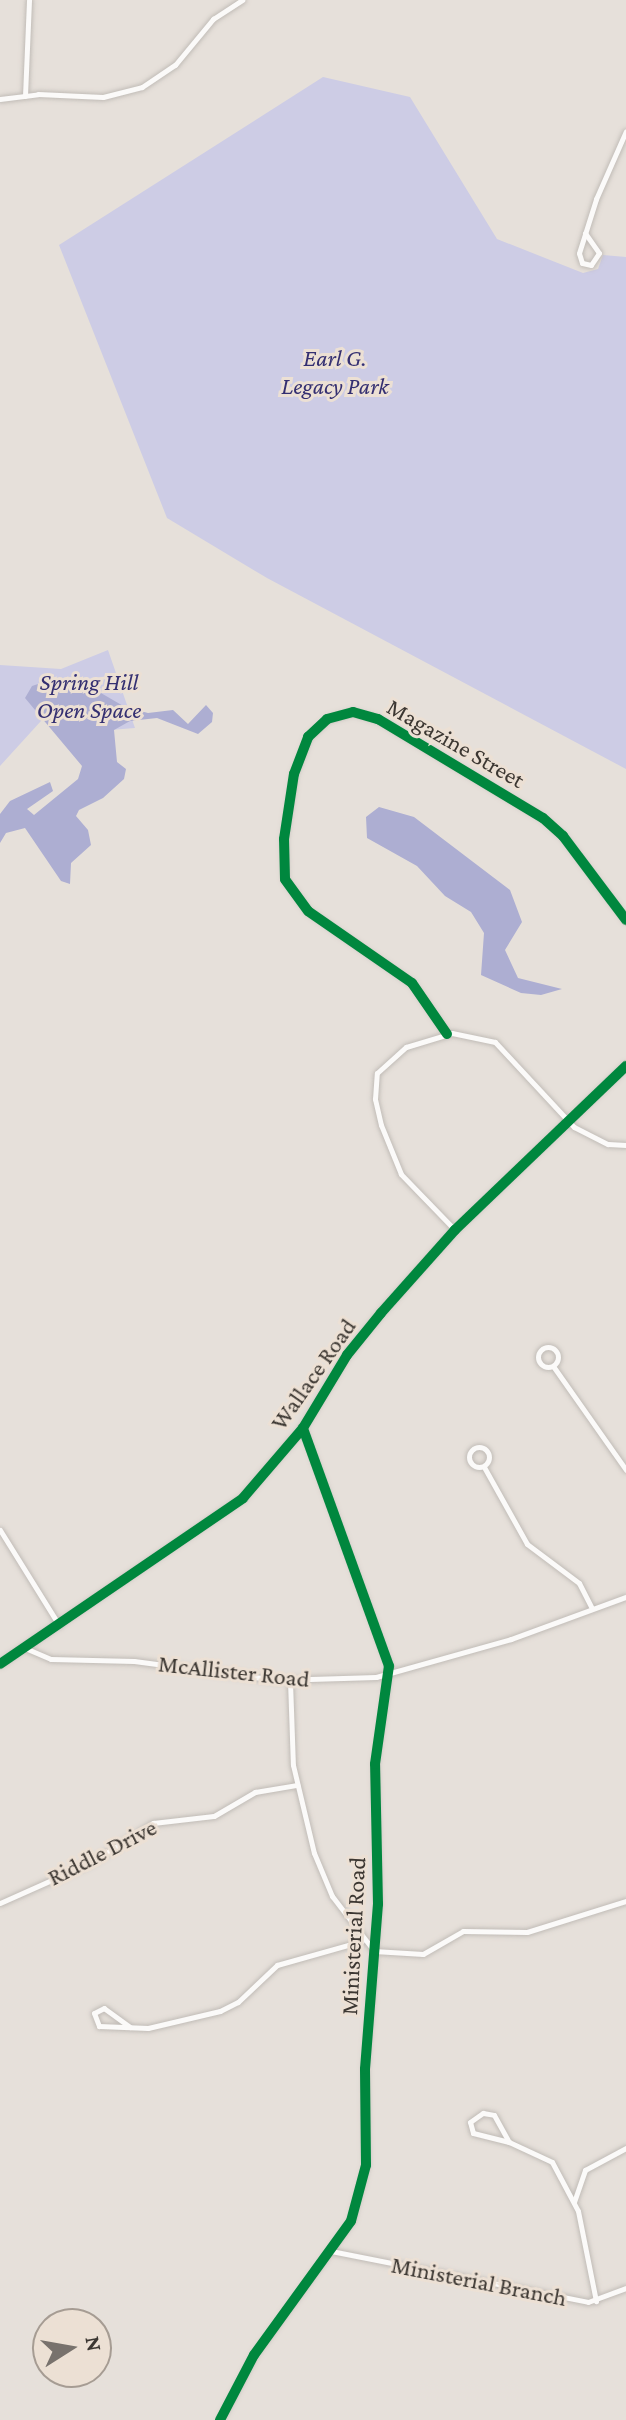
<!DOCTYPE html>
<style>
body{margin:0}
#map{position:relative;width:626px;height:2420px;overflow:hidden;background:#e6e0da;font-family:"Crimson Pro",serif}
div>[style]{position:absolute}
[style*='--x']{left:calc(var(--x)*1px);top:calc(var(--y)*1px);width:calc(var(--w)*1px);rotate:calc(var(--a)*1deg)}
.green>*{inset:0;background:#cdcce5}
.water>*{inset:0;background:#adaed2}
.roads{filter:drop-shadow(0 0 2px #c1bcb7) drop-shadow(0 0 2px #c1bcb7)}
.minor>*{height:5px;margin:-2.5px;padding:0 2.5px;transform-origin:2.5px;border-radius:2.5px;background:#fbfaf9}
.minor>.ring{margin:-2.5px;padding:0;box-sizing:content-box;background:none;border:5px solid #fbfaf9;border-radius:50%}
.tertiary>*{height:6px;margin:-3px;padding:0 3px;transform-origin:3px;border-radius:3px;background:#fbfaf9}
.cycleway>*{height:10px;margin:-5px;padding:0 5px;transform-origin:5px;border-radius:5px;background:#00873e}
span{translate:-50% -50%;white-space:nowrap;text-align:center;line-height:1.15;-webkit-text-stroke:6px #ece0d4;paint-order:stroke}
.park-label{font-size:24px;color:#342f71;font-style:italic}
.street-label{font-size:24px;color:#3c3732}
.north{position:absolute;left:32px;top:2308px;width:80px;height:80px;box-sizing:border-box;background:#ece0d4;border:2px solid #a69c93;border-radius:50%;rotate:79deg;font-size:22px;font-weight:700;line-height:32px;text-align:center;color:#3c3732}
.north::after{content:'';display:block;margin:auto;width:28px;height:36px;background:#78726d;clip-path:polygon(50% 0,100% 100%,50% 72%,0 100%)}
</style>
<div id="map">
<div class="green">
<i style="clip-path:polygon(323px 77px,410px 97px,497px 239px,583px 273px,598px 269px,603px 255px,626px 257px,626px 769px,267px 578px,167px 518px,59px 245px)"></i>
<i style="clip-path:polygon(108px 650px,135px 728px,85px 732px,51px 710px,0 766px,0 665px,61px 669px)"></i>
</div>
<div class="water">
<i style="clip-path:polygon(47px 681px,82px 682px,125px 707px,148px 713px,173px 710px,188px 724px,206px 705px,213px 713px,212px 722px,198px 734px,157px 718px,130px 721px,114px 730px,117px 762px,126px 769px,124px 779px,103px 798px,79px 810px,76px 816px,88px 830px,91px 845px,71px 863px,70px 884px,61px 881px,25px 828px,6px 833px,0 843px,0 814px,10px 801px,50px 782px,53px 791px,27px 809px,34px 815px,78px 779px,82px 766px,25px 698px,32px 686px)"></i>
<i style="clip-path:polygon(379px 807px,414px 817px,510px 890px,522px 922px,505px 950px,518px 978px,562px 989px,541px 995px,521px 993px,481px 975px,484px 933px,471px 912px,445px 896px,417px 866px,367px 838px,366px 817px)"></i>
</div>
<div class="roads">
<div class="minor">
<i style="--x:25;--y:96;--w:96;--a:-87.6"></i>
<i style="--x:0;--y:99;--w:38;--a:-7"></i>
<i style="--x:38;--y:94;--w:65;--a:2.6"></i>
<i style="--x:103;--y:97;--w:40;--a:-14.4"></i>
<i style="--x:142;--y:87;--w:40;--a:-34"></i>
<i style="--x:175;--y:65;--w:60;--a:-50.4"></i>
<i style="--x:213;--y:19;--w:35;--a:-33"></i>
<i style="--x:585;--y:233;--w:24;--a:55"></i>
<i style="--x:599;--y:253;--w:14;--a:124"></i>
<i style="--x:591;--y:265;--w:9;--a:-167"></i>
<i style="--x:582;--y:263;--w:10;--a:-107"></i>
<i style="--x:579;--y:253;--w:57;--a:-72.5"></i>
<i style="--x:596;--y:199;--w:74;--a:-66.2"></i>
<i style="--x:447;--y:1034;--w:62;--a:-124.5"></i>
<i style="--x:412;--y:983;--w:126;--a:-145.3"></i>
<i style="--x:308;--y:911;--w:39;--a:-126"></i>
<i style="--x:285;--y:879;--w:40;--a:-91.4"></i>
<i style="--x:284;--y:839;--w:66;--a:-81.3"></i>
<i style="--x:294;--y:774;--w:40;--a:-69"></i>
<i style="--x:308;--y:737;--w:26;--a:-43"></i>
<i style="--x:327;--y:719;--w:27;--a:-15"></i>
<i style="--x:353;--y:712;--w:26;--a:16"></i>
<i style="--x:378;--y:719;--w:192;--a:31"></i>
<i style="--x:543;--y:818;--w:27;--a:42"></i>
<i style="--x:563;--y:836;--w:105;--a:53.1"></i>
<i style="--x:455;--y:1230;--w:78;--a:-134"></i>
<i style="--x:401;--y:1174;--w:53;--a:-112.2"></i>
<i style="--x:381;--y:1125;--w:27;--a:-103"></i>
<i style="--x:375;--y:1099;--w:26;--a:-86"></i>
<i style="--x:377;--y:1073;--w:39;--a:-42"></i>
<i style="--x:406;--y:1047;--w:48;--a:-16.9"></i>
<i style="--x:452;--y:1033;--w:44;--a:11.8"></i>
<i style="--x:495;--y:1042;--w:116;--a:47.1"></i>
<i style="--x:574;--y:1127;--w:38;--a:27"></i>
<i style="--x:608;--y:1144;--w:18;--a:3"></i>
<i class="ring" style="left:538px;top:1347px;width:15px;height:15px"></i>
<i style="--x:553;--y:1366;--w:127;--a:54.9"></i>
<i class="ring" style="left:469px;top:1447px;width:15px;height:15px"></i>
<i style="--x:484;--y:1467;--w:88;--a:60.8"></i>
<i style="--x:527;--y:1544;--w:65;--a:36.9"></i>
<i style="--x:579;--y:1583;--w:28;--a:63"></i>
<i style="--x:0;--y:1530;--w:112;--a:58.2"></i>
<i style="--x:25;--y:1648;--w:28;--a:23"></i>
<i style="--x:51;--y:1659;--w:83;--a:1.4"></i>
<i style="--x:134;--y:1661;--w:144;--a:7.6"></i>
<i style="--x:277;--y:1680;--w:99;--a:-1.7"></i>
<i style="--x:376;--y:1677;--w:140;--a:-15.7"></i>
<i style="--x:511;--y:1639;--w:122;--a:-20.1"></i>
<i style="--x:290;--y:1681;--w:84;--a:88"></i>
<i style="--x:293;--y:1765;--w:90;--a:76.6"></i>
<i style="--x:314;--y:1853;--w:47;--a:67.3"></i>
<i style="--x:332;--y:1896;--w:69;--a:52.6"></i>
<i style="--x:374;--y:1951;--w:49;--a:3.5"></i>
<i style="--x:423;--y:1954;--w:46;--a:-29.9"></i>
<i style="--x:463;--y:1931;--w:64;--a:0.9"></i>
<i style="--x:527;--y:1932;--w:104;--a:-17.4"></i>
<i style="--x:0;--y:1903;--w:98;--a:-24"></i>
<i style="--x:90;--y:1863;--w:75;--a:-32.4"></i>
<i style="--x:153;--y:1823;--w:61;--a:-6.5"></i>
<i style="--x:214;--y:1816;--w:48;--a:-30.3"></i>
<i style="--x:255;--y:1792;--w:43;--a:-9.5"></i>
<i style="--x:130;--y:2027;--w:32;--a:-144"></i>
<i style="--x:104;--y:2008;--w:11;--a:153"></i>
<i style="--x:94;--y:2013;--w:14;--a:69"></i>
<i style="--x:99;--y:2026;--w:49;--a:2.3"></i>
<i style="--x:148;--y:2028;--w:74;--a:-13.3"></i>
<i style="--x:220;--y:2011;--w:20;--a:-27"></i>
<i style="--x:238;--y:2002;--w:54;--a:-43.5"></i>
<i style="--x:277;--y:1965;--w:88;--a:-15.8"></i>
<i style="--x:509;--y:2142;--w:37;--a:-166"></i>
<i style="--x:473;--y:2133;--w:11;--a:-105"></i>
<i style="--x:470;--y:2122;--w:16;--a:-35"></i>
<i style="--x:483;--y:2113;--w:11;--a:10"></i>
<i style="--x:494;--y:2115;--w:31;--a:61"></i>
<i style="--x:509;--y:2142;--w:47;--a:24.9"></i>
<i style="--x:552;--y:2162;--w:55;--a:62"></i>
<i style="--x:578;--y:2211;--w:92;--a:78.7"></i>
<i style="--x:574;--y:2202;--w:34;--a:-71"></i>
<i style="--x:585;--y:2170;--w:47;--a:-28.2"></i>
<i style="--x:331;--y:2251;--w:262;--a:11.2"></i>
<i style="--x:588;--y:2302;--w:40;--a:-20.2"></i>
<i style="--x:220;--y:2420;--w:73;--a:-62.4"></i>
<i style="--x:254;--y:2355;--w:165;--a:-54.1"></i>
<i style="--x:351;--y:2221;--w:58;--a:-75"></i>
<i style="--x:366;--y:2165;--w:96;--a:-90.6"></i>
<i style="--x:365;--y:2069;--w:166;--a:-85.5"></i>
<i style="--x:378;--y:1904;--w:140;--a:-91.2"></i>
<i style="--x:375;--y:1764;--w:99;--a:-81.9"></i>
<i style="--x:389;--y:1666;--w:253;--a:-109.9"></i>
</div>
<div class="tertiary">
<i style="--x:0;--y:1664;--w:294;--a:-34.3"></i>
<i style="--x:243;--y:1498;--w:92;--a:-49.4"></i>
<i style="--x:303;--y:1428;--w:85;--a:-58.9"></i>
<i style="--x:347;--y:1355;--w:54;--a:-51"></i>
<i style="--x:381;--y:1313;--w:111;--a:-48.3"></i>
<i style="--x:455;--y:1230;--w:237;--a:-43.8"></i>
</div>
</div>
<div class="cycleway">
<i style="--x:447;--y:1034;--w:62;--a:-124.5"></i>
<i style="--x:412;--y:983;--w:126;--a:-145.3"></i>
<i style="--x:308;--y:911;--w:39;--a:-126"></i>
<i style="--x:285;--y:879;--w:40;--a:-91.4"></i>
<i style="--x:284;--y:839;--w:66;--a:-81.3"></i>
<i style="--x:294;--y:774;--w:40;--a:-69"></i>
<i style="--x:308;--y:737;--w:26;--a:-43"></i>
<i style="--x:327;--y:719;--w:27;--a:-15"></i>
<i style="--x:353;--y:712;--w:26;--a:16"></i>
<i style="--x:378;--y:719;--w:192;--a:31"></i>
<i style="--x:543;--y:818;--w:27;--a:42"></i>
<i style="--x:563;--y:836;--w:105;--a:53.1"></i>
<i style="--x:0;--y:1664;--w:294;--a:-34.3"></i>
<i style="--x:243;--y:1498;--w:92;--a:-49.4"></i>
<i style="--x:303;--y:1428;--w:85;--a:-58.9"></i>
<i style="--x:347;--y:1355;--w:54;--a:-51"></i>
<i style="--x:381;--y:1313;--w:111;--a:-48.3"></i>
<i style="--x:455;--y:1230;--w:237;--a:-43.8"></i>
<i style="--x:220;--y:2420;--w:73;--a:-62.4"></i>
<i style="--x:254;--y:2355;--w:165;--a:-54.1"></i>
<i style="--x:351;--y:2221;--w:58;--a:-75"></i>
<i style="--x:366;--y:2165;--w:96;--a:-90.6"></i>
<i style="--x:365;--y:2069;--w:166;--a:-85.5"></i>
<i style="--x:378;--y:1904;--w:140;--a:-91.2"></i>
<i style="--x:375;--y:1764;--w:99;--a:-81.9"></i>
<i style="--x:389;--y:1666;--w:253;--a:-109.9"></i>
</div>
<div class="park-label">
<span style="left:335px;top:372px">Earl G.<br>Legacy Park</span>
<span style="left:89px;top:696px">Spring Hill<br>Open Space</span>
</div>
<div class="street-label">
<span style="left:456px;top:743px;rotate:30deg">Magazine Street</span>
<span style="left:313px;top:1374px;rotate:-55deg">Wallace Road</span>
<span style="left:234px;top:1671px;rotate:6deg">McAllister Road</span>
<span style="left:102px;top:1852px;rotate:-27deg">Riddle Drive</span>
<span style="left:353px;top:1936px;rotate:-87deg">Ministerial Road</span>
<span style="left:479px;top:2281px;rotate:11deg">Ministerial Branch</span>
</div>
<div class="north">N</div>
</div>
